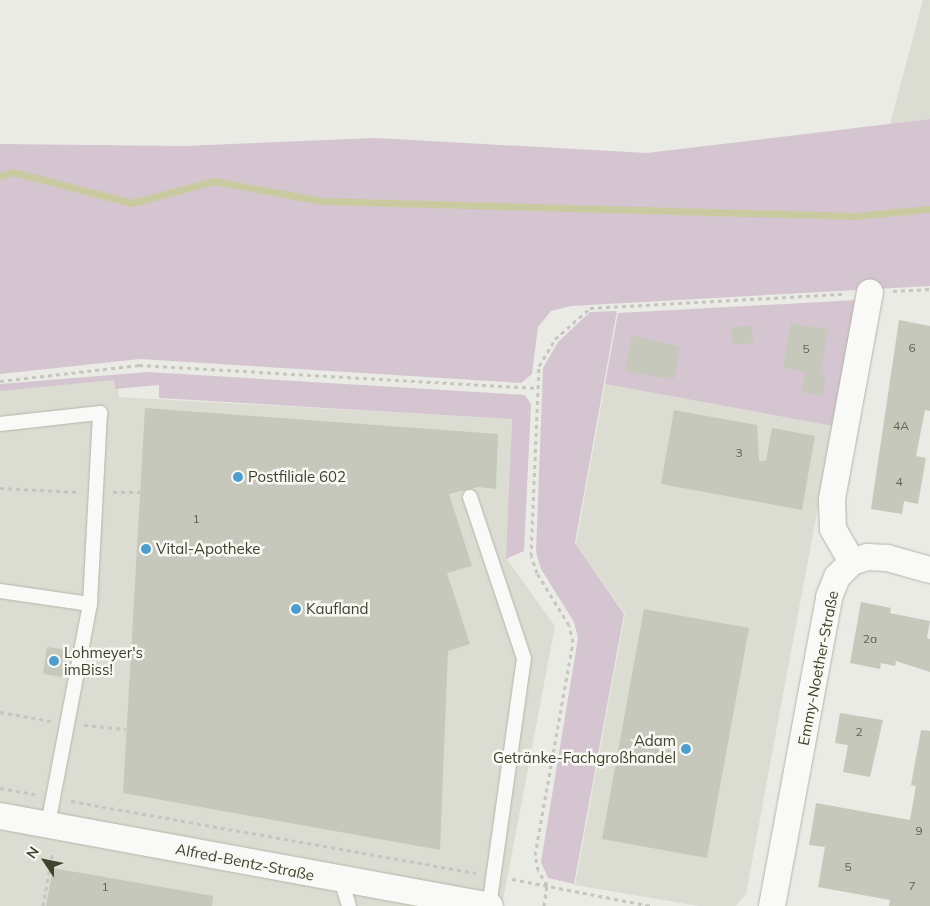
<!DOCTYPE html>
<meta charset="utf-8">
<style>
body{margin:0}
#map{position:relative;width:930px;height:906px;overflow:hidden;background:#eaebe4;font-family:Mulish,sans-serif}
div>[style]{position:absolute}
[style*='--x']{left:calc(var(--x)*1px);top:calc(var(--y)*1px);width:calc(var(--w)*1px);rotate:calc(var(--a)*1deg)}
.built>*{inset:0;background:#dcddd2}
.green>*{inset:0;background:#d5c5d1}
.stream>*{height:7px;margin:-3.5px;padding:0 3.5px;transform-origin:3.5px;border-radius:3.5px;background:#c9caa0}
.building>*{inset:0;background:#c6c8bb}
.path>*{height:3px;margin-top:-1.5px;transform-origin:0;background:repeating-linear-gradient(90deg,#c5c6be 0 4px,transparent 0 8px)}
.roads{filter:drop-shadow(0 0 1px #b4b5a9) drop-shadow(0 0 1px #b4b5a9)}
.lane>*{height:14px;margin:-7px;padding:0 7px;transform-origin:7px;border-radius:7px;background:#f9f9f7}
.street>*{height:26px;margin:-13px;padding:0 13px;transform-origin:13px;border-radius:13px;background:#f9f9f7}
.dots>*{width:14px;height:14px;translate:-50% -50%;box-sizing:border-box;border:2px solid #f8f8f4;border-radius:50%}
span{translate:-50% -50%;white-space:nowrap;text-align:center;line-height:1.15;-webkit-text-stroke:5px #f8f8f4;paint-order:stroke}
.number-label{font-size:12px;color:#626450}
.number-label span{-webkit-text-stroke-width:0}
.poi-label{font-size:15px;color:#40432c}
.left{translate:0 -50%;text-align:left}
.right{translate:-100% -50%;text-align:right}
.street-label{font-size:15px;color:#40432c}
.north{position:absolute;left:20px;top:836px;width:50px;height:50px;-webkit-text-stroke:4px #f8f8f4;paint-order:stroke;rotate:304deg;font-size:14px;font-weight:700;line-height:20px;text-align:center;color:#40432c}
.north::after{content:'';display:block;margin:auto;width:18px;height:22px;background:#40432c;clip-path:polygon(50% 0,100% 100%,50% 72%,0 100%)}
</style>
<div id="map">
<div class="built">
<i style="clip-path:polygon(923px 0,930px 0,930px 119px,890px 124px)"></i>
<i style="clip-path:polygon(117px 377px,119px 397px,512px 419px,507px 559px,555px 626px,502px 906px,0 906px,0 388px)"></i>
<i style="clip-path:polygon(605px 384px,833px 426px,746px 894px,736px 906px,698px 906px,575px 885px,625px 614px,576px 544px)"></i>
</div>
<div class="green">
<i style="clip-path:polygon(930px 119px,930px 286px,571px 306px,551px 311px,538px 327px,532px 374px,521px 383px,140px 359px,0 374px,0 144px,184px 146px,376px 138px,647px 153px)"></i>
<i style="clip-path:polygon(857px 300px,833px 426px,605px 384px,618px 313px)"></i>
<i style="clip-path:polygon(617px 311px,575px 543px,624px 614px,574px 884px,548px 878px,541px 862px,578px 638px,574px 622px,541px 569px,536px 552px,543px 368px,558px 342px,590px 312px)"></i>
<i style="clip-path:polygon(148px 372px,525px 395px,531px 404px,524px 551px,506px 559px,512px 419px,159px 398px,159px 385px,115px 389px,114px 380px,0 391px,0 384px)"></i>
</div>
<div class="stream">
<i style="--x:0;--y:176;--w:14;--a:-17"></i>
<i style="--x:13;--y:172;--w:123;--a:14.6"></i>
<i style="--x:132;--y:203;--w:85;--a:-15"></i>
<i style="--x:214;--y:181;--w:110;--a:10.5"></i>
<i style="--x:322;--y:201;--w:533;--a:1.61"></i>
<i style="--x:855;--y:216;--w:75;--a:-5.3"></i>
</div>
<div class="building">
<i style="clip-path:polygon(899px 320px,930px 326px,930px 411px,925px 410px,916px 456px,926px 458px,918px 504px,904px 501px,902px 514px,871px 509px)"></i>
<i style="clip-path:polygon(791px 323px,828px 330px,820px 374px,826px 375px,822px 396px,801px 392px,806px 372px,783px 367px)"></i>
<i style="clip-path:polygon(752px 326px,753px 343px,733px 344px,731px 327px)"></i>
<i style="clip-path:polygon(632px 336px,680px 346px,674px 380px,625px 371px)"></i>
<i style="clip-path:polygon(145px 408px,498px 434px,496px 489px,478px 487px,449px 494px,472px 566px,447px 573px,470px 644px,448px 651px,440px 850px,123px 793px)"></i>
<i style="clip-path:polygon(674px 410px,757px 425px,759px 461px,766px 461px,772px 428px,815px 436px,802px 510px,661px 484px)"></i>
<i style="clip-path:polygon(861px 602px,891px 608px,890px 613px,930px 621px,927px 638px,930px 639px,930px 672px,896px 661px,895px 666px,881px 663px,880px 669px,850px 663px)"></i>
<i style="clip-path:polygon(644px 609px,749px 628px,707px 858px,602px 839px)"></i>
<i style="clip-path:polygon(47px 647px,68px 650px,63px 677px,43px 674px)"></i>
<i style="clip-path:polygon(840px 713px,883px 720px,870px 777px,843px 772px,848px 745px,835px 743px)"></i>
<i style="clip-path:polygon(921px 730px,930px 731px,930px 906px,889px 906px,890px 900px,818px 887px,825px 847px,809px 845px,816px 803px,910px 820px,916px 786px,911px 785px)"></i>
<i style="clip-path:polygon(53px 868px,213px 896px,212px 906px,46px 906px)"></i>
</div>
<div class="path">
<i style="--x:893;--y:291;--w:37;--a:-3"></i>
<i style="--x:0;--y:381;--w:140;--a:-6.6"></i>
<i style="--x:139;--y:365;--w:399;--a:3.3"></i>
<i style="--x:0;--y:488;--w:79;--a:2.9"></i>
<i style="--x:113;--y:492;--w:27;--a:0"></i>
<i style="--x:0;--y:712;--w:52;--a:10"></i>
<i style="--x:84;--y:725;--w:42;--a:5.4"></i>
<i style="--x:0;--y:788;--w:36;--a:10"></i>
<i style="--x:71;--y:801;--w:411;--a:10.1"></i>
<i style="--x:512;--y:879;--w:142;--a:11"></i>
<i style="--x:43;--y:906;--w:57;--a:-79.9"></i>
<i style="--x:544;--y:906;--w:21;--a:-82"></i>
<i style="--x:547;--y:885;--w:17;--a:-121"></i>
<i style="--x:538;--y:870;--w:15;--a:-101"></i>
<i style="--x:535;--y:855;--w:216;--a:-79.9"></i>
<i style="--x:573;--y:642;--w:17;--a:-103"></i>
<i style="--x:569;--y:625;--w:61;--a:-121.6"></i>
<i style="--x:537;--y:573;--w:18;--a:-109"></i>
<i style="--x:531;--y:556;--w:190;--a:-87.6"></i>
<i style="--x:539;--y:366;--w:31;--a:-59"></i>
<i style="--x:555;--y:339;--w:47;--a:-41.5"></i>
<i style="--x:590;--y:308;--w:254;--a:-3.2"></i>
</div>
<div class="roads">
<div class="lane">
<i style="--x:0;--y:424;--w:101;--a:-6.3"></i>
<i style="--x:100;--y:413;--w:191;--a:93"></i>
<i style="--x:90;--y:604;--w:225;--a:100.8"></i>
<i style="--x:470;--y:497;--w:170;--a:71.5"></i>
<i style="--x:524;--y:658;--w:250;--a:98"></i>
<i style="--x:0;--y:591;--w:91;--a:8.2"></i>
<i style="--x:341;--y:880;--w:27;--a:73"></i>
</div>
<div class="street">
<i style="--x:852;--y:562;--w:38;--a:-120"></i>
<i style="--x:833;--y:529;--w:30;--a:-92"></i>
<i style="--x:832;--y:499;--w:210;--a:-79.6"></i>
<i style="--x:0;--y:816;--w:498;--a:10.4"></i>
<i style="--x:772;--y:906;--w:314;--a:-79.5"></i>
<i style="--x:829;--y:597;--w:22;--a:-68"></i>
<i style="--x:837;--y:577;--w:21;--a:-45"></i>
<i style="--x:852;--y:562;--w:16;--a:-18"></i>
<i style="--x:867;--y:557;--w:20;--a:3"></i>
<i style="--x:887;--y:558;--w:45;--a:15.6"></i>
</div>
</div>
<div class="dots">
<i style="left:238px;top:477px;background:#4e9dcc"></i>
<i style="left:146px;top:549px;background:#4e9dcc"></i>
<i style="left:296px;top:609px;background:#4e9dcc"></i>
<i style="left:54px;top:661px;background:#4e9dcc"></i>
<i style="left:686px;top:749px;background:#4e9dcc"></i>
</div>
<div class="number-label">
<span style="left:912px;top:348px">6</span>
<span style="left:806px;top:349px">5</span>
<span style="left:901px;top:426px">4A</span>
<span style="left:739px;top:453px">3</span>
<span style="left:899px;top:482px">4</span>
<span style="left:196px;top:519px">1</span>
<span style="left:870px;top:639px">2a</span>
<span style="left:859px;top:732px">2</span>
<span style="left:919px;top:831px">9</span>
<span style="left:848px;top:867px">5</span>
<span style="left:912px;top:886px">7</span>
<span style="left:105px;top:887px">1</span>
</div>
<div class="poi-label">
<span class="left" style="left:248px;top:477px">Postfiliale 602</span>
<span class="left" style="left:156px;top:549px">Vital-Apotheke</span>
<span class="left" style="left:306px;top:609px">Kaufland</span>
<span class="left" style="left:64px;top:661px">Lohmeyer's<br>imBiss!</span>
<span class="right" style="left:676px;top:749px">Adam<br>Getränke-Fachgroßhandel</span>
</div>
<div class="street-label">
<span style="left:818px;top:668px;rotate:-79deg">Emmy-Noether-Straße</span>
<span style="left:245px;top:862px;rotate:11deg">Alfred-Bentz-Straße</span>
</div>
<div class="north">N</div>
</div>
